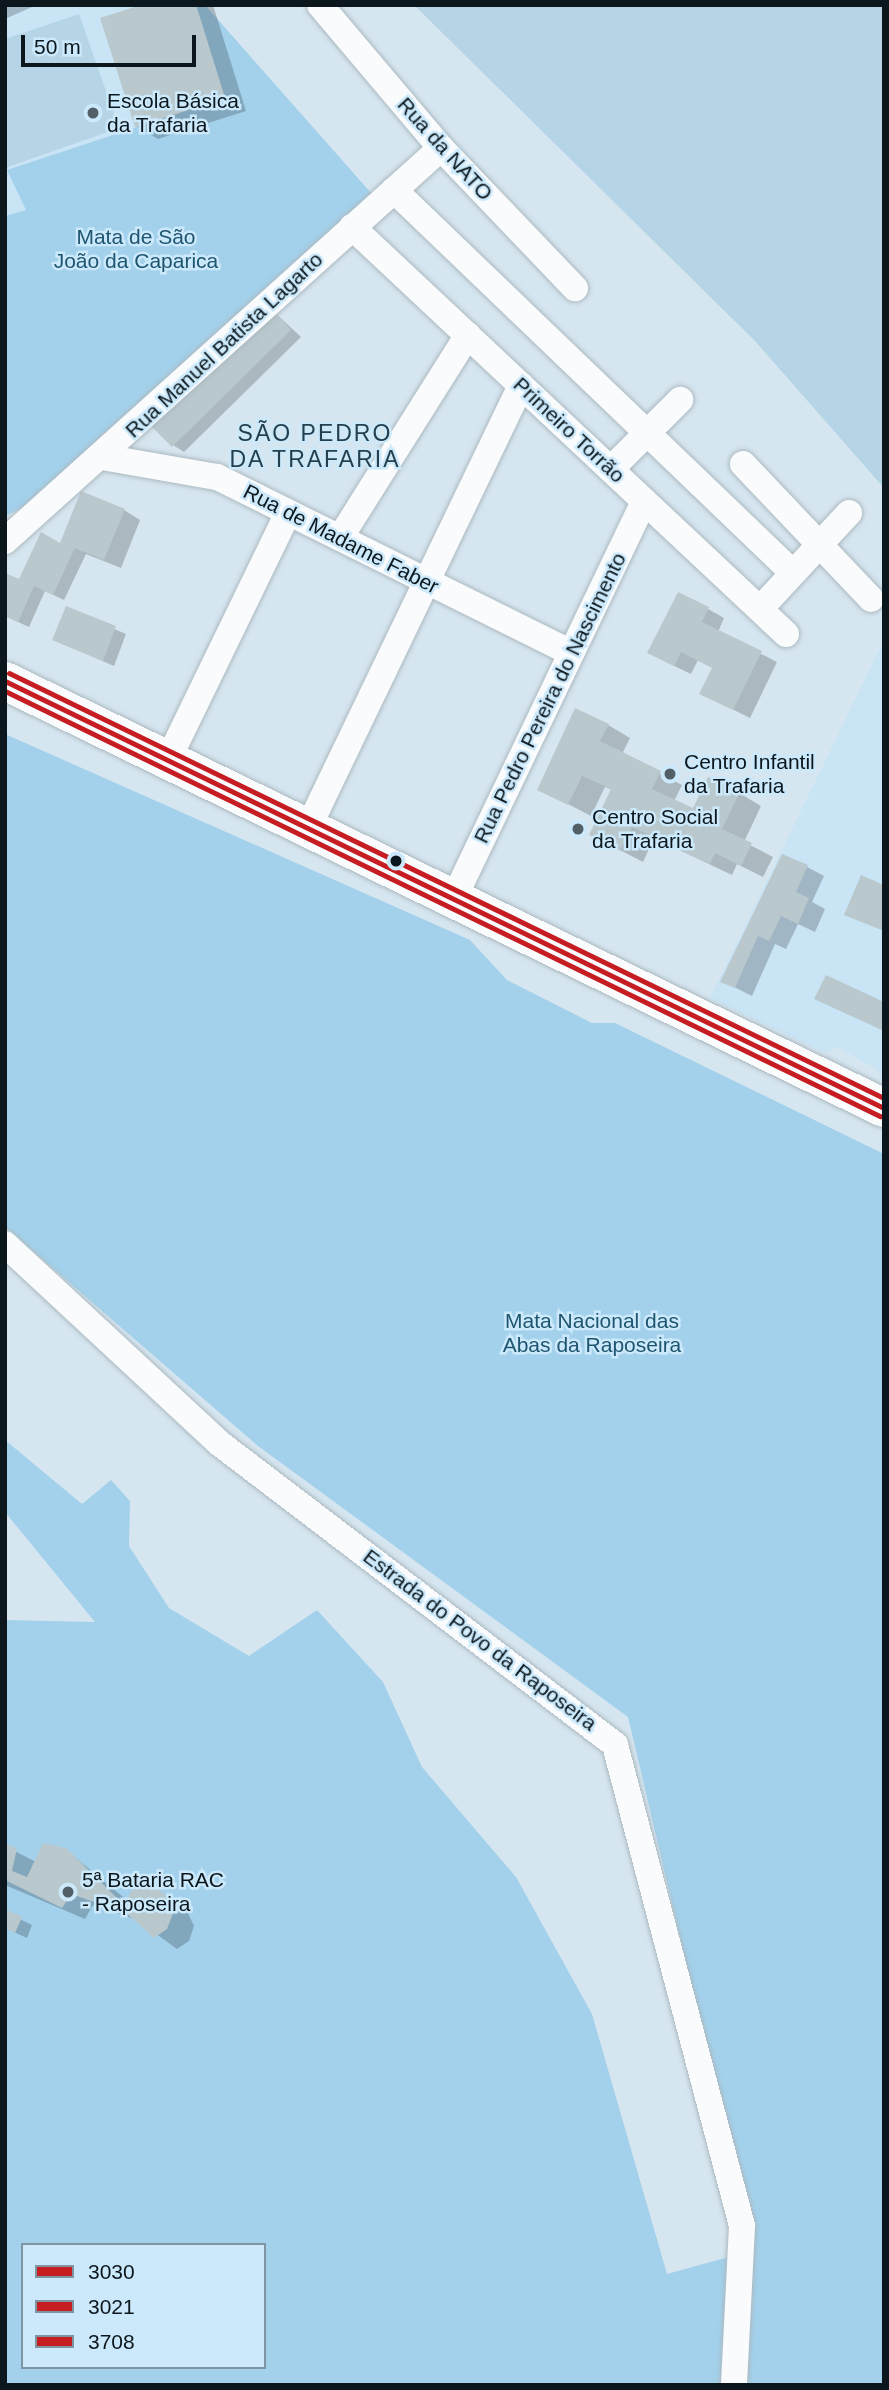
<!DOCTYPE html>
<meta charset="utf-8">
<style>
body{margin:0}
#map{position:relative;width:889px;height:2390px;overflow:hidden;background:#d6e6f0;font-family:Helvetica,sans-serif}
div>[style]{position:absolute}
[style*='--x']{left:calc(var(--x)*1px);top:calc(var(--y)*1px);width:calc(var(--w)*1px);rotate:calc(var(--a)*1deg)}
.built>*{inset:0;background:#c8e4f5}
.green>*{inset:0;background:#b5d4e6}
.forest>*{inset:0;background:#a3d1eb}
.shadow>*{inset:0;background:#0003}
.building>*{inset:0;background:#b9c8cd}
.roads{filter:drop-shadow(0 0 2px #acb9c0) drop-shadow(0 0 2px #acb9c0)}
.minor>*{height:26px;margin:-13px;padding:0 13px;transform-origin:13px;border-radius:13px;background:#f9fbfd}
.primary>*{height:38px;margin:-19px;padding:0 19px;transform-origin:19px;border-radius:19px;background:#f9fbfd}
.bus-1>*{height:5px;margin:-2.5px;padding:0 2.5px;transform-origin:2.5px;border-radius:2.5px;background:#c61d23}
.bus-2>*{height:5px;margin:-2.5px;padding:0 2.5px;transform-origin:2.5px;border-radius:2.5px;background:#c61d23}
.bus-3>*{height:5px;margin:-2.5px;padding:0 2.5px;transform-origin:2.5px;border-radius:2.5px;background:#c61d23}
.dots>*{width:19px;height:19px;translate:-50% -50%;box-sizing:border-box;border:4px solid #cbe9fb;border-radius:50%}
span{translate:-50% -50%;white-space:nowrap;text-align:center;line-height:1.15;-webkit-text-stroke:5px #cbe9fb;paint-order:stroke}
.poi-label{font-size:21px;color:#0c171d}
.left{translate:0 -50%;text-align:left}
.street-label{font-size:21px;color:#0c171d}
.park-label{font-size:21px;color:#1e5570}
.neighbourhood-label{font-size:23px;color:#263f4d;letter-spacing:2px}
.frame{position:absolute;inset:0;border:7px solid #0c171d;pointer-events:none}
.legend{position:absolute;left:21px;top:2243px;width:245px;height:126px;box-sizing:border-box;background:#cbe9fb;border:2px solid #7f95a2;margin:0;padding:9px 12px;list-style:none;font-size:21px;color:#0c171d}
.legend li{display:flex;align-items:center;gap:14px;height:35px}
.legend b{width:35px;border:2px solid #7f95a2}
.scale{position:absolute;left:21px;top:35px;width:175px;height:32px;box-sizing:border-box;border:4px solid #0c171d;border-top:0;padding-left:9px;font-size:21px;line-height:24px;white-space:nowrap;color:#0c171d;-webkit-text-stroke:5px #cbe9fb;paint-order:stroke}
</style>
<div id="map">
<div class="built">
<i style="clip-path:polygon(5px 5px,196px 5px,225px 98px,8px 170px,26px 210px,5px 216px)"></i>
<i style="clip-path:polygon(884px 640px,884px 1084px,878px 1070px,837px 1047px,826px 1053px,710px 998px)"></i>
</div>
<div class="green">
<i style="clip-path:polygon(414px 5px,884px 5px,884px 488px,755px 341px)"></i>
<i style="clip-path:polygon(79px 14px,119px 128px,5px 168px,5px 39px)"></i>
</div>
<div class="forest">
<i style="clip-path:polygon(196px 5px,205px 5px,372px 194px,26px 506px,5px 516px,5px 216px,26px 210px,7px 170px,225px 98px)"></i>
<i style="clip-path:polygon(evenodd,5px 734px,470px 940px,507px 980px,592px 1023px,615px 1023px,884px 1154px,884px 2385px,5px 2385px,5px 1620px,95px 1622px,5px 1512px,5px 1440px,82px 1504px,111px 1480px,130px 1501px,129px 1546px,169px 1608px,249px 1656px,317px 1610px,383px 1682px,422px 1767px,516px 1877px,592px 2014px,667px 2274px,754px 2250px,628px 1717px,258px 1446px,5px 1227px,5px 734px,23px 2245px,264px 2245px,264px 2367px,23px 2367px,23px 2245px)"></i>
</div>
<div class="shadow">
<i style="clip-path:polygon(5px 5px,32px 5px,32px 7px,5px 19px)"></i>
<i style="clip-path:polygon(147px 5px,213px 5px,246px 111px,158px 139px,136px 126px)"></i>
<i style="clip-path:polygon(272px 310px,301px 337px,184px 452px,173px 445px)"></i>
<i style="clip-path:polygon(124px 510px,140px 520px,121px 568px,86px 554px,64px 600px,45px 591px,29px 627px,5px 616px,19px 581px)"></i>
<i style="clip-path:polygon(66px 608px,126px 634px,114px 666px,54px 640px)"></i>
<i style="clip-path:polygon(708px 609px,724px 618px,718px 632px,777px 662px,750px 718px,718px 702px,714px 668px,698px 660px,691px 674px,666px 662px)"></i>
<i style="clip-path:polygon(608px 725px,630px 738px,622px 754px,682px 785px,674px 801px,694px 810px,739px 793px,761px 806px,744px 842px,773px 857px,763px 877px,737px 864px,732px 875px,654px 838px,643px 862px,591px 835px,612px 790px,605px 787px,591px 816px,539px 789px)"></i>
<i style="clip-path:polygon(807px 867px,824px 876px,812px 902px,825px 909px,815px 932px,798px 924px,786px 949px,775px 944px,752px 996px,722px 981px)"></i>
<i style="clip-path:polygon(5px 1846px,36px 1862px,65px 1849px,128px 1901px,150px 1887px,186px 1909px,194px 1926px,189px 1941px,177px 1949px,137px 1920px,93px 1905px,85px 1919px,5px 1885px)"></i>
<i style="clip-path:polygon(5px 1912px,32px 1925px,27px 1938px,5px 1928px)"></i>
</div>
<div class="building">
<i style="clip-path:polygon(141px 5px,196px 5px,225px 98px,135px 127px,100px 18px)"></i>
<i style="clip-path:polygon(271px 308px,291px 330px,172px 447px,150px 425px)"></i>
<i style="clip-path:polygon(81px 491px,125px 509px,104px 560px,75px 548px,53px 595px,34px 586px,18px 622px,5px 616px,5px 573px,19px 579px,41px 532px,60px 543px)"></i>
<i style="clip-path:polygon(678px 592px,709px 607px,702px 622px,762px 651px,733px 710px,699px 694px,712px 668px,681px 652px,674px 666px,647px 653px)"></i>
<i style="clip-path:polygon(66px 606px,116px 626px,103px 661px,52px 640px)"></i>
<i style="clip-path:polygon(575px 708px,609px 724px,600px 741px,661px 771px,652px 789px,693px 808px,708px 777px,740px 792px,722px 829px,752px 843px,741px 866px,715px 853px,710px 864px,632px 827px,620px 851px,589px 835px,611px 789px,582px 776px,568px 805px,537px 790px)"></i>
<i style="clip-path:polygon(782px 854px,808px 865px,796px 892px,809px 898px,798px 924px,781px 916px,769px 941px,758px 936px,735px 988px,720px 982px)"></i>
<i style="clip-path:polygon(861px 875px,884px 885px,884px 931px,844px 915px)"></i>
<i style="clip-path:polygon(826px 975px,884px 1002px,884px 1031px,814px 999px)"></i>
<i style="clip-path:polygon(43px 1843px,66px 1848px,124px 1905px,132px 1890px,150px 1885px,165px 1894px,173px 1913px,167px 1929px,154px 1938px,126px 1913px,71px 1894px,62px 1908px,5px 1880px,5px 1844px,17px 1848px,12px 1871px,27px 1877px)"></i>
<i style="clip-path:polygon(5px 1909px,22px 1917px,15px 1933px,5px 1928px)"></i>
</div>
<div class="roads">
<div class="minor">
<i style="--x:320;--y:5;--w:187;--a:49.8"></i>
<i style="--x:441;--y:148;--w:194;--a:46.3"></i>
<i style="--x:394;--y:190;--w:553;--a:43.83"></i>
<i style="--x:352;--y:227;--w:595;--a:43.16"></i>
<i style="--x:102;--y:457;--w:117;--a:9.9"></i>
<i style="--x:217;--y:477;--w:395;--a:26.4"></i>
<i style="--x:743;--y:464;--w:186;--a:46.5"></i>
<i style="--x:611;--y:469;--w:98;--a:-45"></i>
<i style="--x:340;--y:538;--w:240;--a:-57.8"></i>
<i style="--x:5;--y:541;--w:587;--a:-42.03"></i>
<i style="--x:760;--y:609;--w:131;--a:-47.2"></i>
<i style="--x:168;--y:760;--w:275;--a:-64.1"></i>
<i style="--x:309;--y:826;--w:489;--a:-64.3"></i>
<i style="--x:455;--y:896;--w:438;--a:-64.4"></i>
<i style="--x:5;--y:1244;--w:292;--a:42.9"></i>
<i style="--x:219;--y:1443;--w:498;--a:37.3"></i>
<i style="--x:615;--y:1745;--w:497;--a:75.2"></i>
<i style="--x:742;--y:2226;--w:159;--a:92.9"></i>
</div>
<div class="primary">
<i style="--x:5;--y:681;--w:977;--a:25.91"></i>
</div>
</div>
<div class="bus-1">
<i style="--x:5;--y:681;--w:977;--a:25.91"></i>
</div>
<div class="bus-2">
<i style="--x:5;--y:691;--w:973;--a:25.91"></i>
</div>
<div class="bus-3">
<i style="--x:9;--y:673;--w:973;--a:25.91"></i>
</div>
<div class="dots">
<i style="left:93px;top:113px;background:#535f67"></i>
<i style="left:670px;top:774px;background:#535f67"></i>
<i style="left:578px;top:829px;background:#535f67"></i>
<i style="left:396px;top:861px;background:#0c171d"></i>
<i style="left:68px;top:1892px;background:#535f67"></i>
</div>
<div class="poi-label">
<span class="left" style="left:107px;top:113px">Escola Básica<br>da Trafaria</span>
<span class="left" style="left:684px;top:774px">Centro Infantil<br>da Trafaria</span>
<span class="left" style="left:592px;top:829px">Centro Social<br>da Trafaria</span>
<span class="left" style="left:82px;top:1892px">5ª Bataria RAC<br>- Raposeira</span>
</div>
<div class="street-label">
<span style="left:445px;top:149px;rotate:48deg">Rua da NATO</span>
<span style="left:224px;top:345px;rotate:-43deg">Rua Manuel Batista Lagarto</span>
<span style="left:569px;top:430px;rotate:43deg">Primeiro Torrão</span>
<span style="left:341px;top:539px;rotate:27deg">Rua de Madame Faber</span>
<span style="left:550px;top:698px;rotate:-64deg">Rua Pedro Pereira do Nascimento</span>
<span style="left:480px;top:1640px;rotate:37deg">Estrada do Povo da Raposeira</span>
</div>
<div class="park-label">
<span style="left:136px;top:249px">Mata de São<br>João da Caparica</span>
<span style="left:592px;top:1333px">Mata Nacional das<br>Abas da Raposeira</span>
</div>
<div class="neighbourhood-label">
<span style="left:315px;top:446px">SÃO PEDRO<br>DA TRAFARIA</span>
</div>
<div class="frame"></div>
<ul class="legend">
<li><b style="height:9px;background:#c61d23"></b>3030</li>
<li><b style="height:9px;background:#c61d23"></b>3021</li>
<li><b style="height:9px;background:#c61d23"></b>3708</li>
</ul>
<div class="scale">50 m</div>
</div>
